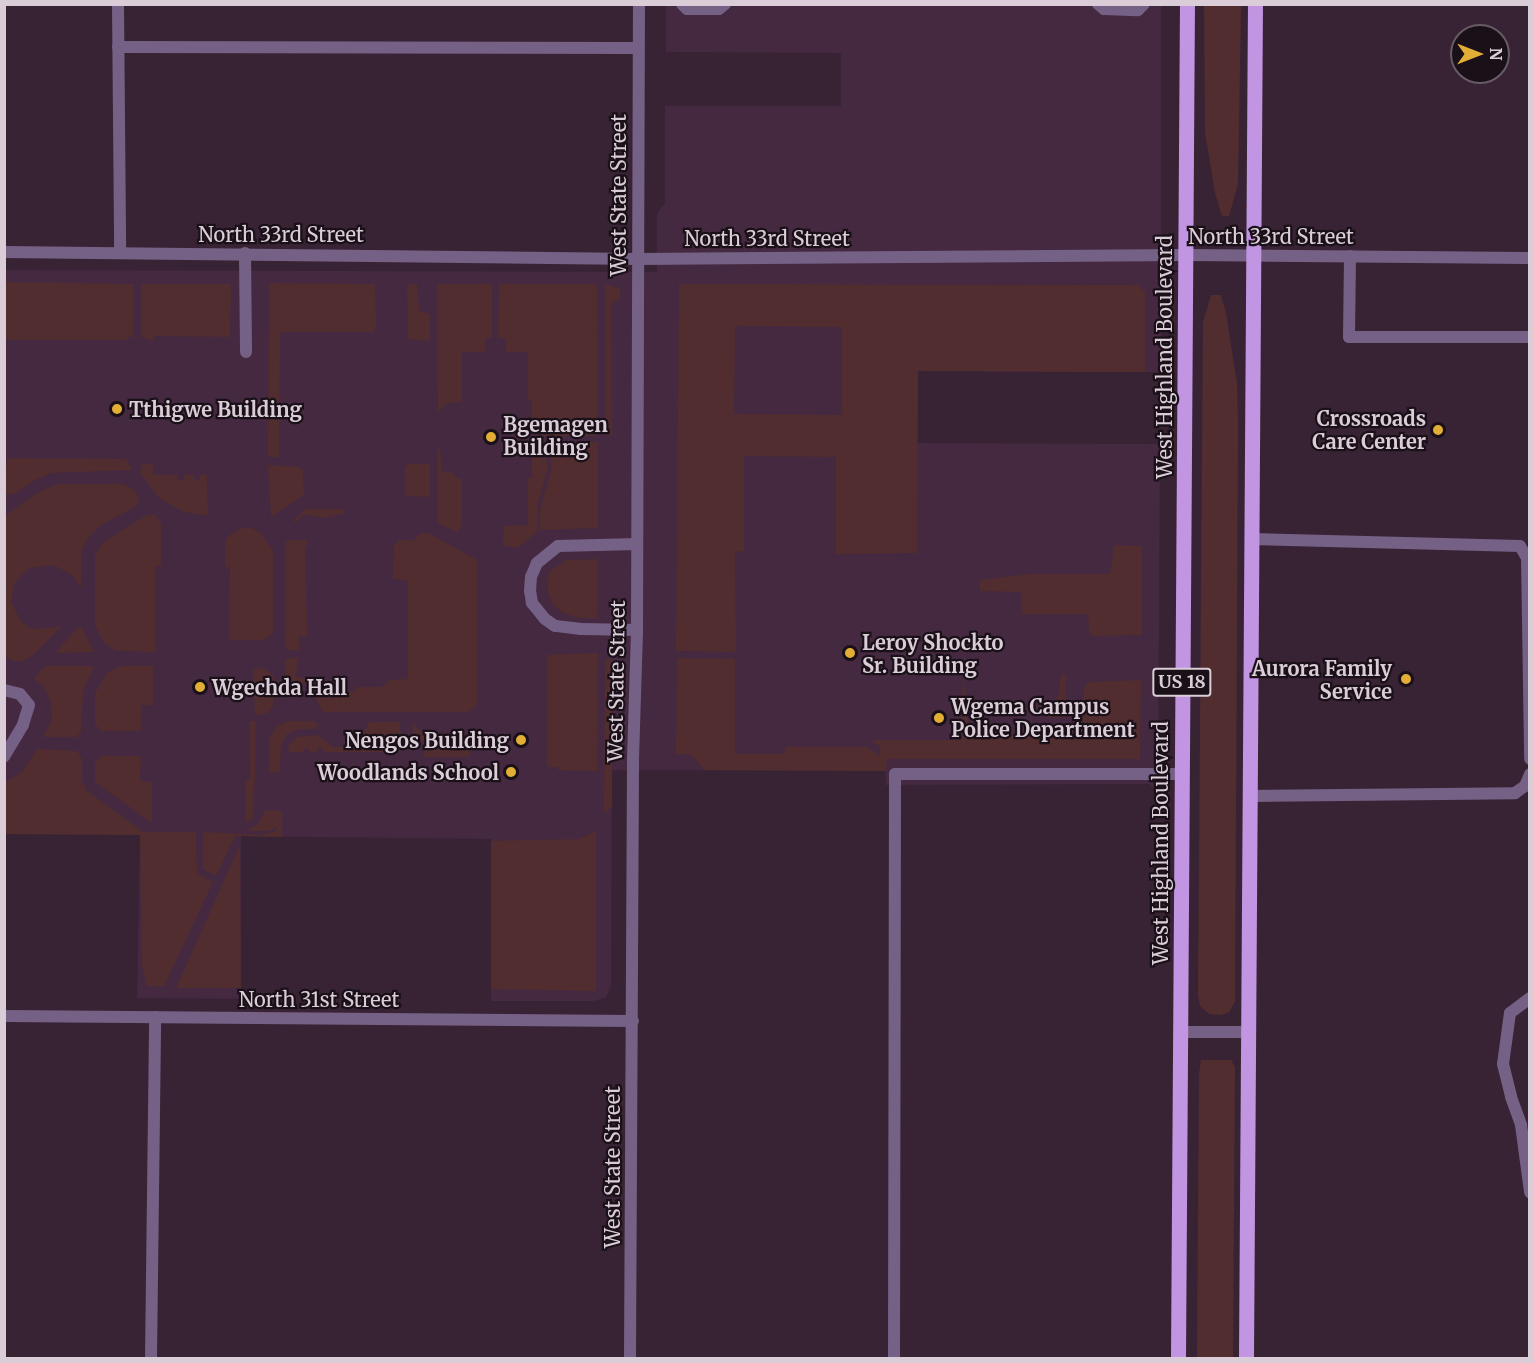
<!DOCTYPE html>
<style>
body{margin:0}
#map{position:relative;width:1534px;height:1363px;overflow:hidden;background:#382334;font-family:Merriweather,serif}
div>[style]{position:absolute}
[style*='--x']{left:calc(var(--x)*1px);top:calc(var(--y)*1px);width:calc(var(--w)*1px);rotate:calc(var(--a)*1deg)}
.built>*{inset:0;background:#442940}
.green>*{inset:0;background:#512d2f}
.service>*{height:12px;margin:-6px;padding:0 6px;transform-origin:6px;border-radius:6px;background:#766186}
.minor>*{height:12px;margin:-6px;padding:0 6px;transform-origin:6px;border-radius:6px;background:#766186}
.tertiary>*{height:12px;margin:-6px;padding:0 6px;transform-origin:6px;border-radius:6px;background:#766186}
.primary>*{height:15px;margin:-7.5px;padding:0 7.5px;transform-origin:7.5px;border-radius:7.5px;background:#c295e2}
.dots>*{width:16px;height:16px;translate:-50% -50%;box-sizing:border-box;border:3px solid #191018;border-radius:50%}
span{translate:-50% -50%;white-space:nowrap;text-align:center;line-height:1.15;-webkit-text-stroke:4.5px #191018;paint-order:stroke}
.shield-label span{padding:2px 4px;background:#191018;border:2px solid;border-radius:4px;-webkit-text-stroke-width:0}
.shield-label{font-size:18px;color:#dbcdd8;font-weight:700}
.street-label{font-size:20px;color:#dbcdd8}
.poi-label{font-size:20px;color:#dbcdd8;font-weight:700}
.left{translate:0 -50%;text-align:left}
.right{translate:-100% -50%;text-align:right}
.frame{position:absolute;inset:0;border:6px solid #dbcdd8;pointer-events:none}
.north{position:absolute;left:1450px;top:24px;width:60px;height:60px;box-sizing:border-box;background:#191018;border:2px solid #675c65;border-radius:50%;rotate:90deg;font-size:16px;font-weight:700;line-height:24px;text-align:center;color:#dbcdd8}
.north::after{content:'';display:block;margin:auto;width:21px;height:27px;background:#e3ae35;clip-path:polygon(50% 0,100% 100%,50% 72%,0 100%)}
</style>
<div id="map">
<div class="built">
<i style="clip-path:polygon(666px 5px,1161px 5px,1161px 372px,918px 371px,917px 443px,1160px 444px,1158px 790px,1149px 784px,886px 785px,885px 771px,612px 770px,611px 986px,606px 997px,594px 1001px,491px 1001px,491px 839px,241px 836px,241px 999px,137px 998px,140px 835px,5px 834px,5px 270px,657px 272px,657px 213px,665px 203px,665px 106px,841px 106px,841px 53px,666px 52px)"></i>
</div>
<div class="green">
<i style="clip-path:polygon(1204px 5px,1241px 5px,1238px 184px,1229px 216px,1222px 216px,1215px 193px,1205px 132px)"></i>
<i style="clip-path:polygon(5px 282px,134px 284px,133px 337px,127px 337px,127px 340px,7px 340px,4px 337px)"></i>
<i style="clip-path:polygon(269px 283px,375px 284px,376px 327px,374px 332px,280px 332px,279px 457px,268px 457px)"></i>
<i style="clip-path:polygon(141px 284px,231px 284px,230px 337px,154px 336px,153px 341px,141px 337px)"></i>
<i style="clip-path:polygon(407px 284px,417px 284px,419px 311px,430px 314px,430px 341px,408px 339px)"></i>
<i style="clip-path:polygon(437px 284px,492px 284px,492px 338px,485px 338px,485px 352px,462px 352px,462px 402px,447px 403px,438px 412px)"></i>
<i style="clip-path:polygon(499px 284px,595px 284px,597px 287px,598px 436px,542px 436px,541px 431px,532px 430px,532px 401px,528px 401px,528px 352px,506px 352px,506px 338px,498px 338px)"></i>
<i style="clip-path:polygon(605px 284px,620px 289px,620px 298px,611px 304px,612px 436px,605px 436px)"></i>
<i style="clip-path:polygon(evenodd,679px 284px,1138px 285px,1145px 292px,1145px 372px,918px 371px,917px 553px,836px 554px,836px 457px,744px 456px,744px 551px,735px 552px,736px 649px,733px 652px,676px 651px,679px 284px,735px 326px,842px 327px,842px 415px,734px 414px,735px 326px)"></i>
<i style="clip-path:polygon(1211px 295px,1221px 295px,1226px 313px,1237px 383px,1238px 423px,1235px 1002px,1229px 1012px,1221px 1015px,1209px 1014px,1200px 1006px,1198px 995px,1203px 322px)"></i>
<i style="clip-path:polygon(547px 442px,598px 442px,598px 528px,540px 530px,540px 509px,552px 468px)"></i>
<i style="clip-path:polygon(543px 446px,548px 468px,538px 502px,537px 532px,518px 548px,503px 545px,504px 526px,528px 525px,528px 478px,532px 478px,532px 447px)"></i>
<i style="clip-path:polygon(438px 449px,440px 449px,442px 471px,454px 473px,455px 478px,462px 478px,462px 526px,457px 532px,438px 523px)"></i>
<i style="clip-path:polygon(7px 458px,126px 459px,132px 470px,51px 473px,35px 480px,13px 495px,7px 494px,4px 493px)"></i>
<i style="clip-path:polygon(142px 463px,153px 464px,153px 475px,177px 475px,177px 480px,184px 480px,185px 475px,194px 475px,194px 480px,200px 480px,200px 475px,207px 475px,208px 516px,184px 512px,159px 498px,140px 473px)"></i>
<i style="clip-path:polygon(408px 464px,430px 464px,430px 497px,405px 496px,405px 467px)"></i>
<i style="clip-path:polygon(268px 465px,299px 467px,303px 471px,304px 495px,271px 517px)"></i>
<i style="clip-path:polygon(57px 484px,122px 484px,135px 490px,139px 500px,136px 506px,100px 526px,89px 537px,82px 549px,81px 588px,73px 576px,54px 565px,29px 568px,15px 582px,11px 602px,21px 621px,31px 629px,61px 627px,32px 656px,23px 661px,15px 661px,5px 657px,5px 516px,37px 493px)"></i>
<i style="clip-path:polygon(306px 509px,344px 509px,344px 513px,326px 518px,304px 515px,295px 523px,296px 528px,294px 520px)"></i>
<i style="clip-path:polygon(155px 514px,161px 524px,161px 566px,155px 566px,155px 652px,116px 651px,105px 644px,95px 626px,95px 556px,103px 542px,147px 515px)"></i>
<i style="clip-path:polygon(241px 528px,251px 528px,260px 532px,273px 551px,273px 633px,264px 640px,229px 640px,230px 567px,225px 567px,225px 543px,228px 536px)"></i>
<i style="clip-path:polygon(428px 533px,477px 560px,477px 704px,469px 712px,323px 712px,314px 696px,316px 691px,334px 699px,336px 691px,356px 691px,356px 687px,382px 687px,389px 680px,408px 679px,408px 580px,393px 579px,394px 544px,397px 544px,397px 540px,413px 540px,419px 534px)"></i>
<i style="clip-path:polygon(288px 540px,307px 540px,307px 544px,310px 544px,305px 546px,307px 636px,299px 636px,299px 650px,288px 650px,285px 645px,285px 543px)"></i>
<i style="clip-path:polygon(1114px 545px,1142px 546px,1142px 635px,1093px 636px,1089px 632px,1088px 614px,1022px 614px,1021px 592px,980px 591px,980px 580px,1029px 574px,1110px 574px)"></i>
<i style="clip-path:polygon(598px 559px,597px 618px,578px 618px,562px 612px,553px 605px,548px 592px,547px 579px,550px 571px,566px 560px)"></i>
<i style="clip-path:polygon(78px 627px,82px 628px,94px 652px,55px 653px)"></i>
<i style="clip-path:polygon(598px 653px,597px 771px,558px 770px,558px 767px,547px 767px,547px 655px)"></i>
<i style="clip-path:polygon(299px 657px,295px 676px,315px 682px,312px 685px,285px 680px,286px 659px)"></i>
<i style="clip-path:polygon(677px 658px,735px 659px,735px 754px,785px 754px,785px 747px,866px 747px,880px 756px,880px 747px,871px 740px,961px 740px,963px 675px,968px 721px,973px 728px,991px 736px,1063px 734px,1080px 720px,1085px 686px,1089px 682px,1141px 680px,1140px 759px,887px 759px,886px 771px,705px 770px,690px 754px,676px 754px)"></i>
<i style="clip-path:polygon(605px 659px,612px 659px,612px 807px,604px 813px)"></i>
<i style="clip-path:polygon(46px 666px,94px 666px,83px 691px,81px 732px,76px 737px,43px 737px,52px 720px,51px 703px,44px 687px,34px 678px)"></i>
<i style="clip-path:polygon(121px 666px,153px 666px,153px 705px,141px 705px,141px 731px,101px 731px,95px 724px,95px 693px,108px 672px)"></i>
<i style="clip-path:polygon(264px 668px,273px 676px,273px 706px,268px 713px,255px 715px,253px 669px)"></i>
<i style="clip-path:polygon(1061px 672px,1066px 676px,1065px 714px,1059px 718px,1045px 718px,1059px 694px)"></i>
<i style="clip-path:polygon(250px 721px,256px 721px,255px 773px,253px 818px,246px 823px,246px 780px,250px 780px)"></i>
<i style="clip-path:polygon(289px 721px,314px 721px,318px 725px,316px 729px,298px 729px,286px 735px,281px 746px,280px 772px,269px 773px,269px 738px,277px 726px)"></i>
<i style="clip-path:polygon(413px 721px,419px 730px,432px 737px,443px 732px,443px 746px,469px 746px,469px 757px,424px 757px,424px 741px,413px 740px)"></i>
<i style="clip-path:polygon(369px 722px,400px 722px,400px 739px,388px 740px,388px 752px,323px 752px,323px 748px,317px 748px,317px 752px,310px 752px,310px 749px,304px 749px,304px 752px,288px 752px,289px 745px,297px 737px,318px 735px,333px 747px,352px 747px,359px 742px)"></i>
<i style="clip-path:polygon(37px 749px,77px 751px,82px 759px,82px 781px,86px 790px,143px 832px,196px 832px,197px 873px,213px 882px,164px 986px,147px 986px,142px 966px,140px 835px,5px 834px,5px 782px,22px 772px)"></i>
<i style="clip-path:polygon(102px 756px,141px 756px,140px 781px,152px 782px,152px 823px,95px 782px,95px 762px)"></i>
<i style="clip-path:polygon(266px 810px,282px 811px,282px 837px,235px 836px,216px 876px,203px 869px,203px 832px,260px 835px,276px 831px,277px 827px,268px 831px,246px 831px,257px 825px)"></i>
<i style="clip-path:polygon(596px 831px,596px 991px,491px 989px,491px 841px,579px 839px)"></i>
<i style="clip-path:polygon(240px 845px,241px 988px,176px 988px)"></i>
<i style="clip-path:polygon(1201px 1060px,1231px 1060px,1235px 1067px,1233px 1358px,1197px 1358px,1199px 1074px)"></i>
</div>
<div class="service">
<i style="--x:118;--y:4;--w:249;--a:89.5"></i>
<i style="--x:682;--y:4;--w:7;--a:45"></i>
<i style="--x:687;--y:9;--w:32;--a:0"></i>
<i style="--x:719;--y:9;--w:8;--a:-40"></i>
<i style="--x:1098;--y:4;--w:8;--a:40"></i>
<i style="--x:1104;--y:9;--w:34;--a:2"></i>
<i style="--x:1138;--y:10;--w:8;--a:-45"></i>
<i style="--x:118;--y:47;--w:519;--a:0.11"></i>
<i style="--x:245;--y:253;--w:99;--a:89.4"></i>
<i style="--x:1350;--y:256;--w:81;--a:90.7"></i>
<i style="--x:1349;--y:337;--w:181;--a:0"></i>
<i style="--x:1252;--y:539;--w:268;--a:1.5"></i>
<i style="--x:1520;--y:546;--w:14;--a:60"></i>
<i style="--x:1527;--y:558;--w:201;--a:89.1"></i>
<i style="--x:637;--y:630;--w:56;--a:-179"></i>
<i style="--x:581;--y:629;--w:26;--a:-173"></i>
<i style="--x:555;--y:626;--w:12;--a:-145"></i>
<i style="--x:545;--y:619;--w:21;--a:-129"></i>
<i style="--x:532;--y:603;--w:12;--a:-99"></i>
<i style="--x:530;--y:591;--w:14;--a:-86"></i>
<i style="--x:531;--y:577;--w:15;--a:-67"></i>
<i style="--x:537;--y:563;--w:27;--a:-39"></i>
<i style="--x:558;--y:546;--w:79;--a:-1.5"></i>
<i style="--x:4;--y:690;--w:16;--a:14"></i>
<i style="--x:20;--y:694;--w:14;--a:51"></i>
<i style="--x:29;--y:705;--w:21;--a:107"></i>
<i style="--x:23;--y:725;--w:37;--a:121"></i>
<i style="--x:1250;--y:796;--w:265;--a:-0.6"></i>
<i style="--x:1515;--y:793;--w:12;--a:-35"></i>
<i style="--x:1525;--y:786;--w:13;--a:-67"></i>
<i style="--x:1530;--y:998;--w:25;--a:143"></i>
<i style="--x:1510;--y:1013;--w:51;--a:97.8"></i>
<i style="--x:1503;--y:1064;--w:34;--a:76"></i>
<i style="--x:1511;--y:1097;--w:30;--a:70"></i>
<i style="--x:1521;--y:1125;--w:68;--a:82.3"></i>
<i style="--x:1180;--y:1032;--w:69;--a:0"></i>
<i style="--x:151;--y:1358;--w:341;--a:-89.3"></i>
<i style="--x:894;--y:1358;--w:584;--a:-89.9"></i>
<i style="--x:895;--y:774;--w:286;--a:0"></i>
</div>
<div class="minor">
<i style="--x:4;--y:252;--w:633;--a:0.63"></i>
<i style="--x:637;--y:259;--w:549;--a:-0.42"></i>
<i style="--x:1186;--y:255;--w:344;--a:0.5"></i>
<i style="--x:4;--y:1016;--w:629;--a:0.46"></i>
</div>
<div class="tertiary">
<i style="--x:630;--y:1358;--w:599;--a:-89.71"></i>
<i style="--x:633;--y:759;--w:129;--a:-88.2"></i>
<i style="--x:637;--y:630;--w:626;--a:-89.82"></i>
</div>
<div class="primary">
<i style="--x:1178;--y:1358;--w:1354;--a:-89.62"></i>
<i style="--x:1246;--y:1358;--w:1354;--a:-89.62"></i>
</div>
<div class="dots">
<i style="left:117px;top:409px;background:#e3ae35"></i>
<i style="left:1438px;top:430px;background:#e3ae35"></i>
<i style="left:491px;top:437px;background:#e3ae35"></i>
<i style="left:850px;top:653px;background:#e3ae35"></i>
<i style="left:1406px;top:679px;background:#e3ae35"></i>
<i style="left:200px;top:687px;background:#e3ae35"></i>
<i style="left:939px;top:718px;background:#e3ae35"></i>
<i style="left:521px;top:740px;background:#e3ae35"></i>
<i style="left:511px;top:772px;background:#e3ae35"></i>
</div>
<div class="shield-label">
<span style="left:1182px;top:682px">US 18</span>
</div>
<div class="street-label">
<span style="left:618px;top:195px;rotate:-90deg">West State Street</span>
<span style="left:281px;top:234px">North 33rd Street</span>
<span style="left:1271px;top:236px">North 33rd Street</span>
<span style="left:767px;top:238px">North 33rd Street</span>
<span style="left:1164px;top:357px;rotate:-90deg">West Highland Boulevard</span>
<span style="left:616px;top:681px;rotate:-89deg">West State Street</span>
<span style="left:1160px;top:843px;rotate:-90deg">West Highland Boulevard</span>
<span style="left:319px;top:999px">North 31st Street</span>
<span style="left:612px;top:1167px;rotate:-90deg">West State Street</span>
</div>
<div class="poi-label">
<span class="left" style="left:129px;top:409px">Tthigwe Building</span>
<span class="right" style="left:1426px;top:430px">Crossroads<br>Care Center</span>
<span class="left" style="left:503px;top:436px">Bgemagen<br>Building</span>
<span class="left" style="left:862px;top:654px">Leroy Shockto<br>Sr. Building</span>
<span class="right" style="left:1392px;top:680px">Aurora Family<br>Service</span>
<span class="left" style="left:212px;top:687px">Wgechda Hall</span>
<span class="left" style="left:951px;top:718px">Wgema Campus<br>Police Department</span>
<span class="right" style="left:509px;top:740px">Nengos Building</span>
<span class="right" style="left:499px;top:772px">Woodlands School</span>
</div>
<div class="frame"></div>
<div class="north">N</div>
</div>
